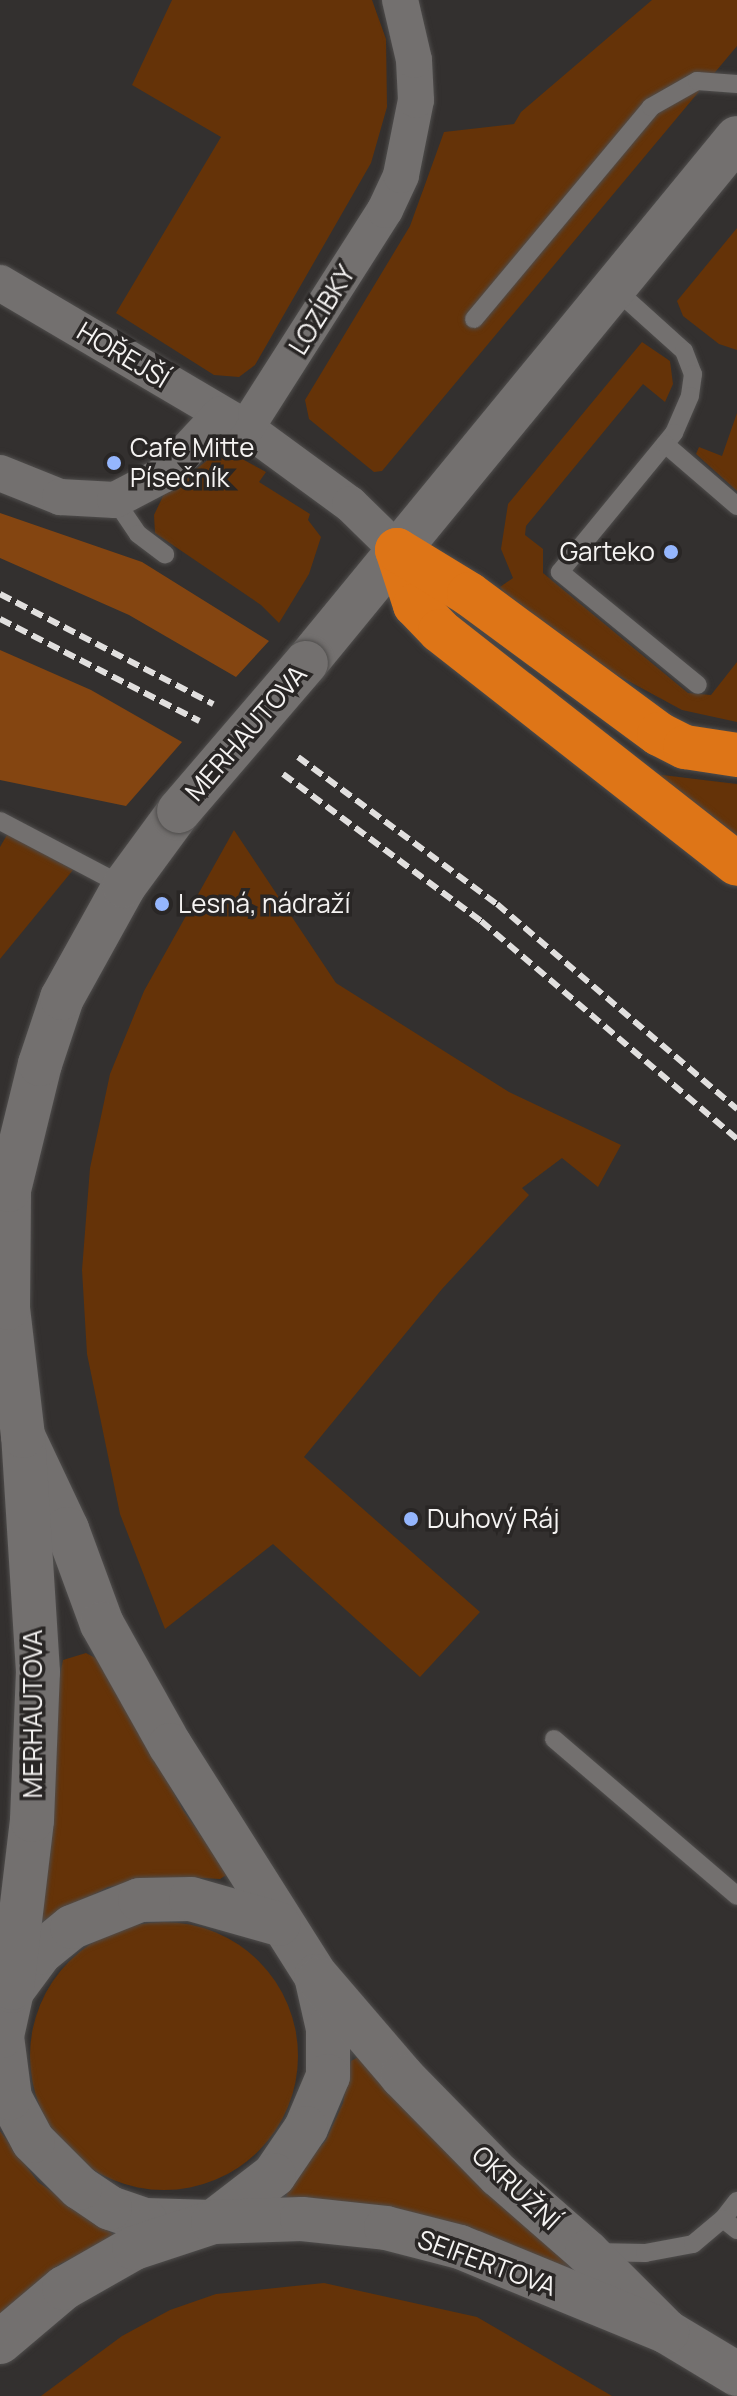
<!DOCTYPE html>
<meta charset="utf-8">
<style>
body{margin:0}
#map{position:relative;width:737px;height:2396px;overflow:hidden;background:#33302f;font-family:Manrope,sans-serif}
div>[style]{position:absolute}
[style*='--x']{left:calc(var(--x)*1px);top:calc(var(--y)*1px);width:calc(var(--w)*1px);rotate:calc(var(--a)*1deg)}
.green>*{inset:0;background:#653308}
.round{border-radius:50%}
.forest>*{inset:0;background:#844511}
.roads{filter:drop-shadow(0 0 2px #4f4d4c) drop-shadow(0 0 2px #4f4d4c)}
.lane>*{height:18px;margin:-9px;padding:0 9px;transform-origin:9px;border-radius:9px;background:#73706f}
.street>*{height:36px;margin:-18px;padding:0 18px;transform-origin:18px;border-radius:18px;background:#73706f}
.secondary>*{height:44px;margin:-22px;padding:0 22px;transform-origin:22px;border-radius:22px;background:#73706f}
.highway>*{height:44px;margin:-22px;padding:0 22px;transform-origin:22px;border-radius:22px;background:#de7517}
.rail>*{height:6px;margin-top:-3px;transform-origin:0;background:repeating-linear-gradient(90deg,#e1dfde 0 12px,transparent 0 18px)}
.bridges{filter:drop-shadow(0 0 2px #4f4d4c) drop-shadow(0 0 2px #4f4d4c)}
.secondary-bridge>*{height:44px;margin:-22px;padding:0 22px;transform-origin:22px;border-radius:22px;background:#73706f}
.dots>*{width:22px;height:22px;translate:-50% -50%;box-sizing:border-box;border:4px solid #292625;border-radius:50%}
span{translate:-50% -50%;white-space:nowrap;text-align:center;line-height:1.15;-webkit-text-stroke:7px #292625;paint-order:stroke}
.street-label{font-size:26px;color:#f5f3f2}
.poi-label{font-size:26px;color:#f5f3f2}
.left{translate:0 -50%;text-align:left}
.right{translate:-100% -50%;text-align:right}
</style>
<div id="map">
<div class="green">
<i style="clip-path:polygon(172px 0,372px 0,386px 39px,387px 107px,371px 163px,255px 365px,239px 377px,214px 375px,116px 313px,221px 137px,132px 85px)"></i>
<i style="clip-path:polygon(652px 0,737px 0,737px 46px,382px 471px,374px 472px,309px 419px,305px 400px,410px 226px,444px 132px,514px 124px,521px 112px)"></i>
<i style="clip-path:polygon(737px 228px,737px 350px,719px 344px,683px 316px,677px 301px)"></i>
<i style="clip-path:polygon(642px 342px,670px 361px,673px 384px,665px 402px,643px 384px,526px 526px,525px 535px,543px 549px,543px 573px,688px 693px,711px 695px,737px 662px,737px 722px,682px 710px,608px 670px,509px 599px,500px 587px,513px 578px,501px 549px,508px 504px)"></i>
<i style="clip-path:polygon(737px 413px,737px 491px,696px 454px,699px 447px,722px 456px)"></i>
<i style="clip-path:polygon(233px 454px,266px 472px,259px 482px,310px 514px,308px 520px,321px 537px,309px 574px,279px 623px,261px 605px,155px 533px,154px 515px,164px 494px,214px 455px)"></i>
<i style="clip-path:polygon(654px 774px,737px 784px,737px 836px)"></i>
<i style="clip-path:polygon(234px 830px,336px 983px,509px 1092px,621px 1145px,598px 1187px,562px 1158px,522px 1188px,529px 1195px,442px 1289px,304px 1457px,480px 1612px,420px 1677px,273px 1544px,165px 1629px,120px 1514px,87px 1354px,82px 1270px,90px 1168px,110px 1074px,144px 991px)"></i>
<i style="clip-path:polygon(8px 833px,73px 870px,0 959px,0 847px)"></i>
<i style="clip-path:polygon(86px 1653px,103px 1662px,183px 1810px,228px 1874px,220px 1879px,184px 1877px,108px 1887px,39px 1923px,58px 1684px,63px 1660px)"></i>
<i class="round" style="left:30px;top:1922px;width:268px;height:268px"></i>
<i style="clip-path:polygon(362px 2055px,575px 2270px,286px 2198px,289px 2184px,326px 2140px,343px 2103px,351px 2061px)"></i>
<i style="clip-path:polygon(0 2131px,38px 2182px,113px 2234px,107px 2244px,60px 2264px,0 2314px)"></i>
<i style="clip-path:polygon(324px 2283px,477px 2317px,612px 2396px,41px 2396px,122px 2336px,170px 2310px,216px 2294px)"></i>
</div>
<div class="forest">
<i style="clip-path:polygon(0 513px,142px 562px,269px 641px,236px 677px,129px 615px,0 558px)"></i>
<i style="clip-path:polygon(0 650px,91px 690px,182px 742px,126px 806px,0 780px)"></i>
</div>
<div class="roads">
<div class="lane">
<i style="--x:614;--y:288;--w:94;--a:42"></i>
<i style="--x:684;--y:351;--w:25;--a:69"></i>
<i style="--x:693;--y:374;--w:22;--a:98"></i>
<i style="--x:690;--y:396;--w:40;--a:113.4"></i>
<i style="--x:674;--y:433;--w:180;--a:129.4"></i>
<i style="--x:560;--y:572;--w:178;--a:39.3"></i>
<i style="--x:474;--y:319;--w:276;--a:-50.1"></i>
<i style="--x:651;--y:107;--w:53;--a:-29.5"></i>
<i style="--x:697;--y:81;--w:40;--a:4.3"></i>
<i style="--x:665;--y:444;--w:95;--a:40.7"></i>
<i style="--x:115;--y:500;--w:41;--a:55.9"></i>
<i style="--x:138;--y:534;--w:34;--a:37"></i>
<i style="--x:0;--y:821;--w:140;--a:27.7"></i>
<i style="--x:554;--y:1739;--w:241;--a:40.6"></i>
<i style="--x:723;--y:2219;--w:23;--a:-52"></i>
<i style="--x:593;--y:2252;--w:52;--a:1.1"></i>
<i style="--x:645;--y:2253;--w:49;--a:-10.6"></i>
<i style="--x:693;--y:2244;--w:39;--a:-40"></i>
<i style="--x:723;--y:2219;--w:18;--a:38"></i>
</div>
<div class="street">
<i style="--x:0;--y:283;--w:286;--a:30.5"></i>
<i style="--x:246;--y:428;--w:129;--a:36.2"></i>
<i style="--x:350;--y:504;--w:66;--a:44.4"></i>
<i style="--x:246;--y:428;--w:259;--a:-57.5"></i>
<i style="--x:385;--y:210;--w:38;--a:-65"></i>
<i style="--x:401;--y:175;--w:76;--a:-78.7"></i>
<i style="--x:416;--y:100;--w:40;--a:-92.9"></i>
<i style="--x:414;--y:60;--w:62;--a:-103.1"></i>
<i style="--x:0;--y:473;--w:65;--a:21.8"></i>
<i style="--x:60;--y:497;--w:55;--a:3.1"></i>
<i style="--x:115;--y:500;--w:56;--a:-27.5"></i>
<i style="--x:165;--y:474;--w:82;--a:-47"></i>
</div>
<div class="secondary">
<i style="--x:306;--y:663;--w:679;--a:-50.62"></i>
<i style="--x:23;--y:1436;--w:103;--a:64.7"></i>
<i style="--x:67;--y:1529;--w:101;--a:69.8"></i>
<i style="--x:102;--y:1624;--w:139;--a:60.7"></i>
<i style="--x:170;--y:1745;--w:273;--a:57.7"></i>
<i style="--x:316;--y:1976;--w:54;--a:77.2"></i>
<i style="--x:328;--y:2029;--w:47;--a:90"></i>
<i style="--x:328;--y:2076;--w:56;--a:112.9"></i>
<i style="--x:306;--y:2128;--w:57;--a:124.2"></i>
<i style="--x:274;--y:2175;--w:77;--a:142.4"></i>
<i style="--x:213;--y:2222;--w:68;--a:-178.3"></i>
<i style="--x:145;--y:2220;--w:37;--a:-161"></i>
<i style="--x:110;--y:2208;--w:36;--a:-146"></i>
<i style="--x:80;--y:2188;--w:66;--a:-135"></i>
<i style="--x:33;--y:2141;--w:49;--a:-118.1"></i>
<i style="--x:10;--y:2098;--w:63;--a:-97.4"></i>
<i style="--x:2;--y:2036;--w:46;--a:-77.5"></i>
<i style="--x:12;--y:1991;--w:47;--a:-53.6"></i>
<i style="--x:40;--y:1953;--w:41;--a:-39.1"></i>
<i style="--x:72;--y:1927;--w:73;--a:-21.7"></i>
<i style="--x:140;--y:1900;--w:51;--a:-1.1"></i>
<i style="--x:191;--y:1899;--w:91;--a:15.9"></i>
<i style="--x:319;--y:1979;--w:128;--a:49.4"></i>
<i style="--x:402;--y:2076;--w:139;--a:45.6"></i>
<i style="--x:499;--y:2175;--w:117;--a:41.2"></i>
<i style="--x:587;--y:2252;--w:113;--a:45"></i>
<i style="--x:667;--y:2332;--w:82;--a:31"></i>
<i style="--x:12;--y:1988;--w:169;--a:-83.2"></i>
<i style="--x:32;--y:1820;--w:148;--a:-87.7"></i>
<i style="--x:38;--y:1672;--w:236;--a:-93.6"></i>
<i style="--x:23;--y:1436;--w:129;--a:-96.7"></i>
<i style="--x:8;--y:1308;--w:118;--a:-89.5"></i>
<i style="--x:9;--y:1190;--w:130;--a:-76.2"></i>
<i style="--x:40;--y:1064;--w:70;--a:-71.6"></i>
<i style="--x:62;--y:998;--w:128;--a:-61"></i>
<i style="--x:124;--y:886;--w:93;--a:-53.7"></i>
<i style="--x:0;--y:2342;--w:84;--a:-40.2"></i>
<i style="--x:64;--y:2288;--w:81;--a:-29.7"></i>
<i style="--x:134;--y:2248;--w:83;--a:-18.2"></i>
<i style="--x:213;--y:2222;--w:89;--a:-1.9"></i>
<i style="--x:302;--y:2219;--w:84;--a:6.1"></i>
<i style="--x:386;--y:2228;--w:76;--a:14.4"></i>
<i style="--x:460;--y:2247;--w:224;--a:22.3"></i>
</div>
<div class="highway">
<i style="--x:397;--y:550;--w:58;--a:71.9"></i>
<i style="--x:415;--y:605;--w:36;--a:46"></i>
<i style="--x:440;--y:631;--w:377;--a:38.1"></i>
<i style="--x:397;--y:550;--w:84;--a:31.4"></i>
<i style="--x:469;--y:594;--w:236;--a:36.4"></i>
<i style="--x:659;--y:734;--w:29;--a:27"></i>
<i style="--x:685;--y:747;--w:53;--a:8.7"></i>
</div>
</div>
<div class="rail">
<i style="--x:0;--y:594;--w:240;--a:27.3"></i>
<i style="--x:0;--y:619;--w:224;--a:27.1"></i>
<i style="--x:298;--y:757;--w:247;--a:36.5"></i>
<i style="--x:497;--y:904;--w:316;--a:40.5"></i>
<i style="--x:283;--y:774;--w:247;--a:36.6"></i>
<i style="--x:481;--y:921;--w:336;--a:40.4"></i>
</div>
<div class="bridges">
<div class="secondary-bridge">
<i style="--x:179;--y:811;--w:195;--a:-49.4"></i>
</div>
</div>
<div class="dots">
<i style="left:114px;top:463px;background:#95b6fd"></i>
<i style="left:671px;top:552px;background:#95b6fd"></i>
<i style="left:162px;top:904px;background:#95b6fd"></i>
<i style="left:411px;top:1519px;background:#95b6fd"></i>
</div>
<div class="street-label">
<span style="left:322px;top:310px;rotate:-58deg">LOZÍBKY</span>
<span style="left:123px;top:355px;rotate:31deg">HOŘEJŠÍ</span>
<span style="left:246px;top:733px;rotate:-49deg">MERHAUTOVA</span>
<span style="left:33px;top:1714px;rotate:-90deg">MERHAUTOVA</span>
<span style="left:516px;top:2188px;rotate:43deg">OKRUŽNÍ</span>
<span style="left:487px;top:2263px;rotate:20deg">SEIFERTOVA</span>
</div>
<div class="poi-label">
<span class="left" style="left:130px;top:463px">Cafe Mitte<br>Písečník</span>
<span class="right" style="left:655px;top:552px">Garteko</span>
<span class="left" style="left:178px;top:904px">Lesná, nádraží</span>
<span class="left" style="left:427px;top:1519px">Duhový Ráj</span>
</div>
</div>
